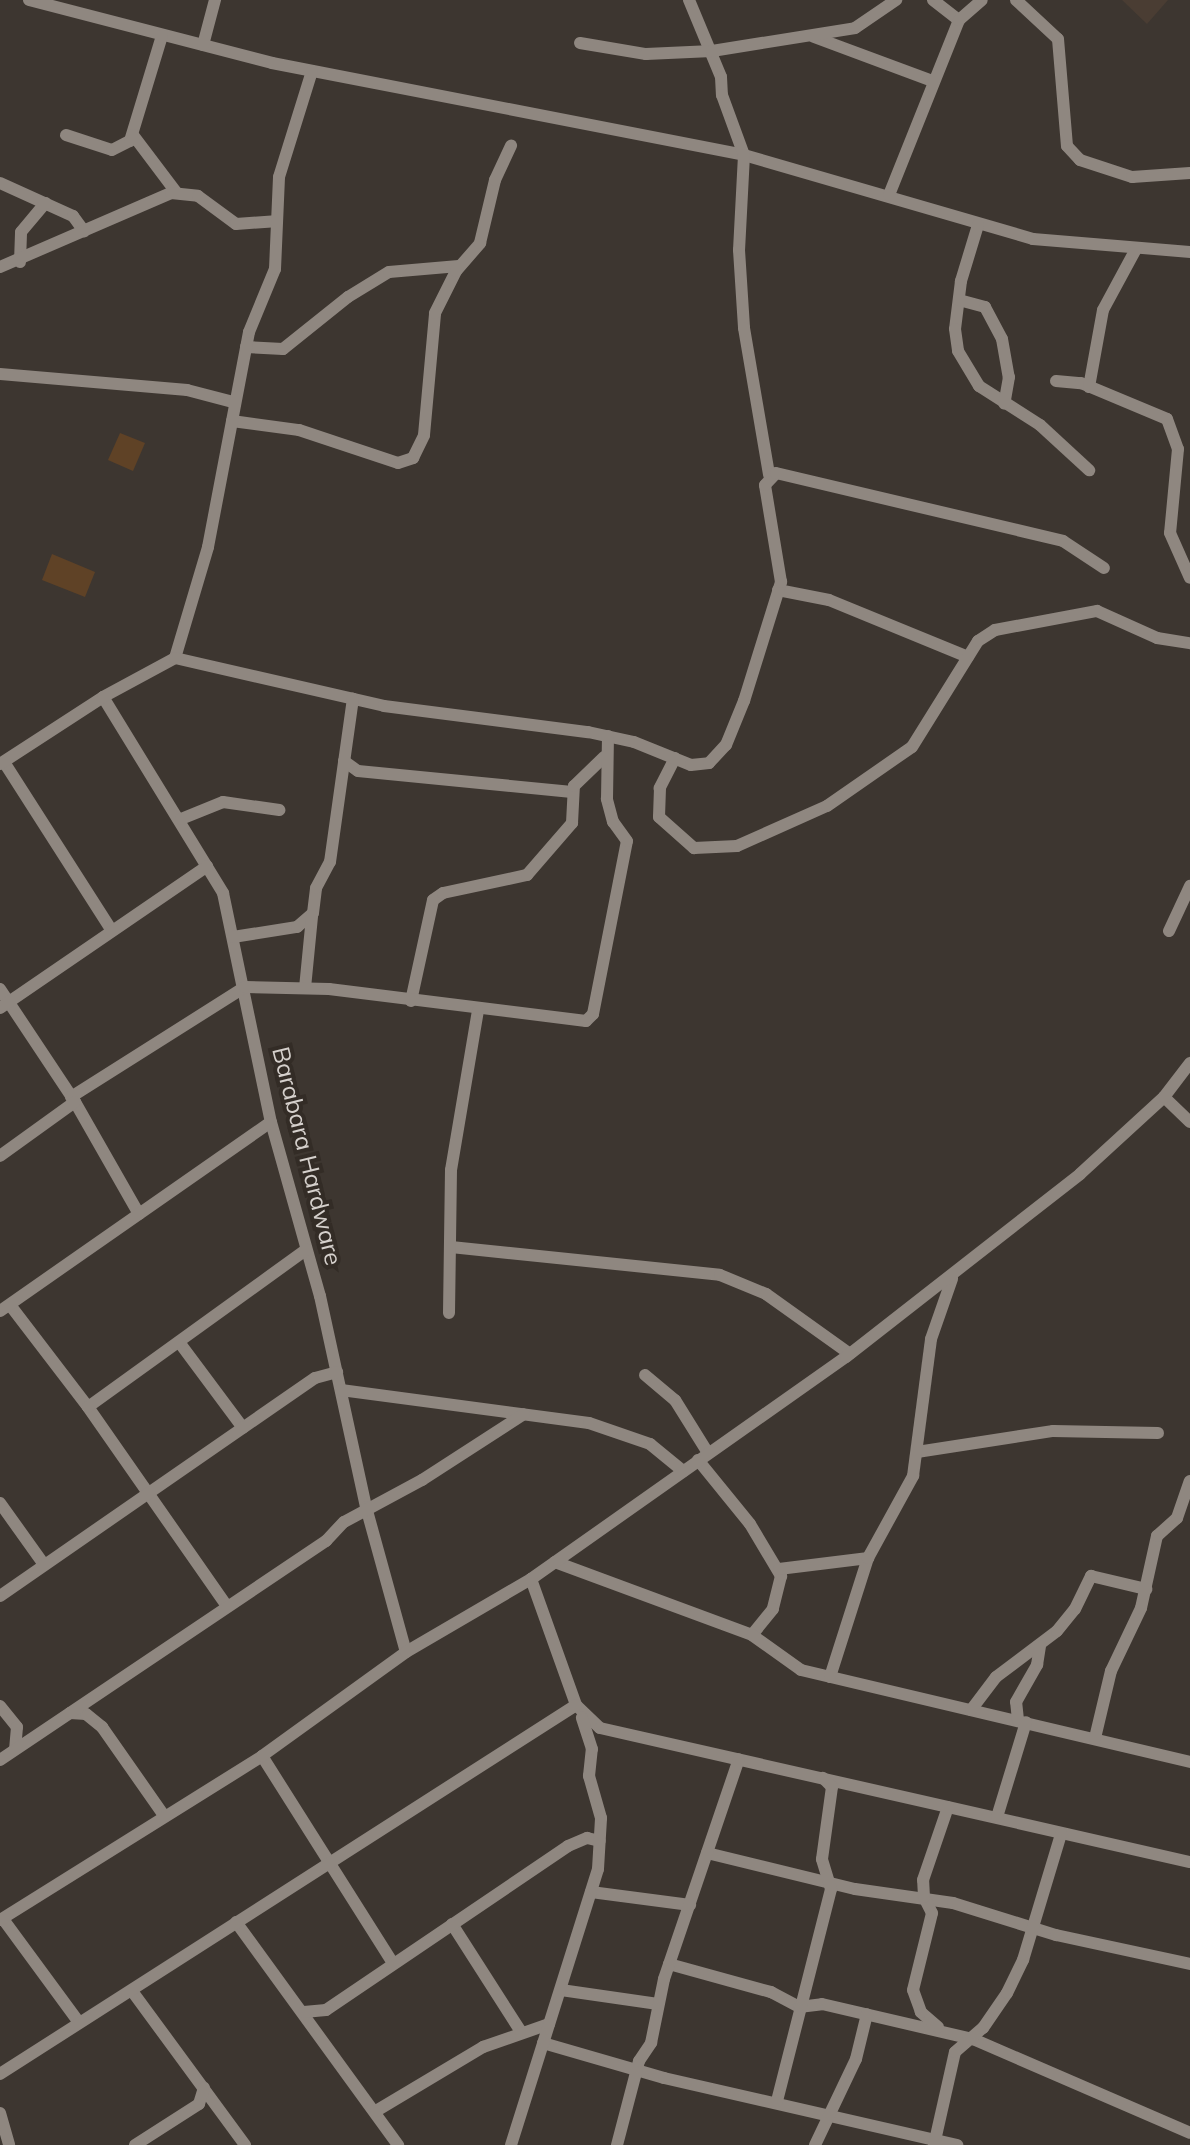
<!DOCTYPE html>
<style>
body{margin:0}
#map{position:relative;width:1190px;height:2145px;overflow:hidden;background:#3d3630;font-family:Mulish,sans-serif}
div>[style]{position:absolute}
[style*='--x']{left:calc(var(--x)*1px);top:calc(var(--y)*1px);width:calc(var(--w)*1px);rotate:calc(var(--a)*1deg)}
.built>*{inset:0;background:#4a3d33}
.green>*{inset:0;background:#5f4226}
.minor>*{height:12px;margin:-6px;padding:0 6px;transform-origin:6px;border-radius:6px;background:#8f8780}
span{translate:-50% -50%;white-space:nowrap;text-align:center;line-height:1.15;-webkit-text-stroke:8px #332c26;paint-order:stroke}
.street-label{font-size:24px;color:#d5d0cc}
</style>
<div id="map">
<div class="built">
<i style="clip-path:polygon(1122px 0,1168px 0,1147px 24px)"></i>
</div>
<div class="green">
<i style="clip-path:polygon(120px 433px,145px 443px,133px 471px,108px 460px)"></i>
<i style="clip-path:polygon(52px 554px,95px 572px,85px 597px,42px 580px)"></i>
</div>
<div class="minor">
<i style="--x:29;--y:0;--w:251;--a:14.5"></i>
<i style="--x:272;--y:63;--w:481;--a:11"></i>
<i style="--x:744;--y:155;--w:301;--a:16.2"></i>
<i style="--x:1033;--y:239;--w:158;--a:4.7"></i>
<i style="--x:689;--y:0;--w:83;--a:67.4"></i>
<i style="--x:721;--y:77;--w:18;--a:87"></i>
<i style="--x:722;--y:95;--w:64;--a:69.9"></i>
<i style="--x:744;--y:155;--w:95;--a:93"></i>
<i style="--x:739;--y:250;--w:78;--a:86.3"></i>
<i style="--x:744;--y:328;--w:149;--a:80.3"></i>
<i style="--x:933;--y:0;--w:33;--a:38"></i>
<i style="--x:1016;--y:0;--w:57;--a:42.9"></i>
<i style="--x:1058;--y:39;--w:107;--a:85.2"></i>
<i style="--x:1067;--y:146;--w:19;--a:47"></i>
<i style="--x:1080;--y:160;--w:55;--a:18.1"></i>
<i style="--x:1132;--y:177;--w:58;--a:-3.9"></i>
<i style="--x:814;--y:37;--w:126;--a:20.4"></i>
<i style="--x:580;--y:43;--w:67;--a:9.5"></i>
<i style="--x:646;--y:54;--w:66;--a:-2.6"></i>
<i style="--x:712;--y:51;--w:145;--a:-9.1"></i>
<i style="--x:855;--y:28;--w:50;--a:-34.3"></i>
<i style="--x:203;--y:45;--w:47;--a:-75.1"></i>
<i style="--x:66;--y:135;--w:48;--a:18.1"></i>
<i style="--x:112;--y:150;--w:20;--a:-27"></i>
<i style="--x:130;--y:141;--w:110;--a:-73.1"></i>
<i style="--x:133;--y:135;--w:71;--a:53"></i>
<i style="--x:0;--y:183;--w:80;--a:24.3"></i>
<i style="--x:73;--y:216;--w:19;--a:54"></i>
<i style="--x:889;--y:195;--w:188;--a:-68.2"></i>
<i style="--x:959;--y:20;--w:30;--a:-41"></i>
<i style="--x:978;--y:225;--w:59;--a:106.9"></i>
<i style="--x:961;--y:281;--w:48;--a:97.1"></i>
<i style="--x:955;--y:329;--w:22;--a:82"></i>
<i style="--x:958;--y:351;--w:41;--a:59"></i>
<i style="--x:979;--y:386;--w:72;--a:32.6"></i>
<i style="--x:1040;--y:425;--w:67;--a:42.6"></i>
<i style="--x:20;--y:262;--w:30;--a:-88"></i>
<i style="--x:21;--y:232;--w:38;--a:-50"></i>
<i style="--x:0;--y:267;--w:186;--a:-23.4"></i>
<i style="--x:171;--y:193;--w:27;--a:6"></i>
<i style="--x:198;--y:196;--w:47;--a:36.4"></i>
<i style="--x:236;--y:224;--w:39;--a:-4"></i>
<i style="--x:959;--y:300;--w:27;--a:15"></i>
<i style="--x:985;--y:307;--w:36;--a:62"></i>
<i style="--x:1002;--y:339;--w:39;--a:80"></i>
<i style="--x:1009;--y:377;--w:27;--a:100"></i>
<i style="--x:246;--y:347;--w:37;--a:3"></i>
<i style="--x:283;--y:349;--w:83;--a:-38.7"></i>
<i style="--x:348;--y:297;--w:48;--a:-31.4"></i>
<i style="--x:389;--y:272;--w:70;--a:-4.9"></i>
<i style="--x:0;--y:374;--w:188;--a:4.9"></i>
<i style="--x:187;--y:390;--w:48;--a:14.6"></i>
<i style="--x:1056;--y:381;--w:25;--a:5"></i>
<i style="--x:1081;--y:383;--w:93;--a:22.7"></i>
<i style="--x:1167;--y:419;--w:32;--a:70"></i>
<i style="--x:1178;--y:449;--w:84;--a:95.4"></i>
<i style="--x:1170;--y:533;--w:49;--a:66"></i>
<i style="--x:1089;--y:387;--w:78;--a:-79.7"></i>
<i style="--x:1103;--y:310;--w:69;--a:-61.6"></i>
<i style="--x:232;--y:421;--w:68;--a:7.7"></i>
<i style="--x:299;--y:430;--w:104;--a:18.4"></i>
<i style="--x:398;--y:463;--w:16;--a:-18"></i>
<i style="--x:413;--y:458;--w:25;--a:-64"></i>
<i style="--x:424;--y:435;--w:122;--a:-84.8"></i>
<i style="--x:435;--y:313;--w:47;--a:-63.4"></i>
<i style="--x:456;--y:271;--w:37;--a:-49"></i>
<i style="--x:480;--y:243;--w:65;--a:-76.6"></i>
<i style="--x:495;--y:180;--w:38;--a:-65"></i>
<i style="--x:778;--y:590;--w:52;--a:11.1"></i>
<i style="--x:829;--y:600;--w:150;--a:22.3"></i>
<i style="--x:175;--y:658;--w:116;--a:-73.4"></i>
<i style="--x:208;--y:547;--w:219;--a:-79.2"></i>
<i style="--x:249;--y:332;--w:68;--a:-67.6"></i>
<i style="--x:275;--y:269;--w:92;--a:-87.5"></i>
<i style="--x:279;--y:177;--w:111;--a:-72.7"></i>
<i style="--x:103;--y:697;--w:230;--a:58.5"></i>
<i style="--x:223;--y:893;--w:234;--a:78.2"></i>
<i style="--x:271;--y:1122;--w:181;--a:74.3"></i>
<i style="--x:320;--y:1296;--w:216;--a:77.7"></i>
<i style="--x:366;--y:1507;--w:150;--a:74.6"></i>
<i style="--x:675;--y:758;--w:34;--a:117"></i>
<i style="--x:660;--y:788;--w:29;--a:92"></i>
<i style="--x:659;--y:817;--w:47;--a:41.5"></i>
<i style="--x:694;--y:848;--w:43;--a:-2.7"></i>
<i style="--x:737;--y:846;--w:98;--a:-24"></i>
<i style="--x:827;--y:806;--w:103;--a:-34.8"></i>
<i style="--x:912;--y:747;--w:125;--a:-58.1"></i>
<i style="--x:978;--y:641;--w:20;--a:-33"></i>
<i style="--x:995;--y:630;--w:104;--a:-10.6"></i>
<i style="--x:1097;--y:611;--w:66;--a:24.2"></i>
<i style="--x:1157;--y:638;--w:33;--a:9"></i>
<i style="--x:344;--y:761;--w:17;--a:36"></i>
<i style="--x:358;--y:771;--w:215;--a:5.6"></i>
<i style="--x:4;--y:762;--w:197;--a:57.4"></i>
<i style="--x:0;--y:764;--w:123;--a:-33"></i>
<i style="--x:103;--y:697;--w:82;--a:-28.4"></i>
<i style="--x:175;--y:658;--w:214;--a:12.9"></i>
<i style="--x:384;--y:706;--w:206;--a:7.3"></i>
<i style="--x:588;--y:732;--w:47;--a:12.3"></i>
<i style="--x:634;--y:742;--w:61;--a:22"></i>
<i style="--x:691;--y:765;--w:18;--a:-6"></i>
<i style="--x:709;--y:763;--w:25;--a:-47"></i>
<i style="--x:726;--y:745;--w:48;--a:-67.8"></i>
<i style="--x:744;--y:701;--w:125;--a:-72.7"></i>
<i style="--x:781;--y:582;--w:98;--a:-99.4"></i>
<i style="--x:765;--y:485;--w:16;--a:-47"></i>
<i style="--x:776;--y:473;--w:295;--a:13.3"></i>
<i style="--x:1063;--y:541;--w:49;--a:33.4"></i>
<i style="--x:181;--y:819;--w:45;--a:-22"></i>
<i style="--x:223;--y:802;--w:57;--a:8.1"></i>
<i style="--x:1169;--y:931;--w:50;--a:-65"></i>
<i style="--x:233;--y:937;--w:65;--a:-8.9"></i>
<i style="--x:297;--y:927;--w:21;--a:-41"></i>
<i style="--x:313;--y:913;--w:25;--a:-83"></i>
<i style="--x:316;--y:888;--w:30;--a:-62"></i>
<i style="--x:330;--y:862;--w:165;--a:-82"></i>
<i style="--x:305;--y:988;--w:72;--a:-84.4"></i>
<i style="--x:0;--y:989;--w:136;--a:56.4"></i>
<i style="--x:75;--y:1102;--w:129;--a:60.3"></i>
<i style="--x:411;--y:1001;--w:103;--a:-77.7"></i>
<i style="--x:433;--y:900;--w:12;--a:-35"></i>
<i style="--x:443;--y:893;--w:86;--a:-12.1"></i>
<i style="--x:527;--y:875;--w:69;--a:-49.1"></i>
<i style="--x:572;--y:823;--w:37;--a:-87"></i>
<i style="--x:574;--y:786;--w:42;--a:-44"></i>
<i style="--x:0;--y:1008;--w:251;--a:-34.4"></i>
<i style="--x:71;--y:1097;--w:206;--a:-32.3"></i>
<i style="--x:245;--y:987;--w:84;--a:1.4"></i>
<i style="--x:329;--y:989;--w:259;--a:7.1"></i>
<i style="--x:586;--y:1021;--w:10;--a:-45"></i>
<i style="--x:593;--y:1014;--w:176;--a:-78.9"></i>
<i style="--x:627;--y:841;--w:24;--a:-126"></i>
<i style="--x:613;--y:822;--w:24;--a:-105"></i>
<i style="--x:607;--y:799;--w:63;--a:-89.1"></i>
<i style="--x:1164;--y:1097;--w:36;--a:44"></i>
<i style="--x:0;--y:1156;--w:92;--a:-35.8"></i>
<i style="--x:451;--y:1247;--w:270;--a:5.9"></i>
<i style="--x:720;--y:1275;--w:50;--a:22.4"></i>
<i style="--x:766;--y:1294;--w:103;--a:35.5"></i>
<i style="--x:10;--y:1305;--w:128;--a:52.6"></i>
<i style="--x:88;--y:1407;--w:241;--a:55.1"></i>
<i style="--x:0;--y:1311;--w:330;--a:-34.9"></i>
<i style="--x:449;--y:1313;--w:143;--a:-89.2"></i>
<i style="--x:451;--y:1170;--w:161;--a:-80.4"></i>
<i style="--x:179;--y:1342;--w:107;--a:53.3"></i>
<i style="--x:645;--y:1375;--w:39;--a:40"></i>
<i style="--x:675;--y:1400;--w:62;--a:58.1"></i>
<i style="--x:341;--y:1390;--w:250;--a:7.6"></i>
<i style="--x:589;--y:1423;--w:65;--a:19"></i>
<i style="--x:650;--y:1444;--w:43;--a:39.3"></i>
<i style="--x:88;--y:1407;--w:269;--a:-35.8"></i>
<i style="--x:917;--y:1452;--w:138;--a:-8.8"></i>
<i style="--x:1053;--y:1431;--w:105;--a:1.1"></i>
<i style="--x:698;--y:1460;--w:82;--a:50.9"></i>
<i style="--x:750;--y:1524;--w:61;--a:59.2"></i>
<i style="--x:781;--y:1576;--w:34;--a:104"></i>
<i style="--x:773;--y:1609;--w:33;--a:129"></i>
<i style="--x:0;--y:1503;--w:74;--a:54.4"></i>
<i style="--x:555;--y:1562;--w:210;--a:20.3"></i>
<i style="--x:752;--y:1635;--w:60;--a:35.5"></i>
<i style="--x:801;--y:1670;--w:400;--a:13.3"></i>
<i style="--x:779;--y:1569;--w:90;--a:-7"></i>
<i style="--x:531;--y:1579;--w:134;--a:70.3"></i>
<i style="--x:576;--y:1705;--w:33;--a:44"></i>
<i style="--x:600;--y:1728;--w:605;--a:12.8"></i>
<i style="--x:0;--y:1596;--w:383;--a:-34.7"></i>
<i style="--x:315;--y:1378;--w:23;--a:-15"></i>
<i style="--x:830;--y:1677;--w:125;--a:-72.3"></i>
<i style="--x:868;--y:1558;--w:94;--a:-61.2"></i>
<i style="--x:913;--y:1476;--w:138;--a:-82.5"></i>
<i style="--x:931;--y:1339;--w:64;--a:-70.7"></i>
<i style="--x:0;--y:1706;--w:27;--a:51"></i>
<i style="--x:17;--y:1727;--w:22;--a:95"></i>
<i style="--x:971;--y:1710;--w:41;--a:-52.9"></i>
<i style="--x:996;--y:1677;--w:76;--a:-37"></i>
<i style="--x:1057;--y:1631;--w:28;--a:-51"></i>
<i style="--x:1075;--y:1609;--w:37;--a:-64"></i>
<i style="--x:1091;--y:1576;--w:57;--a:13.3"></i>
<i style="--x:70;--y:1713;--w:16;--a:4"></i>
<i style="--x:86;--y:1714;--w:21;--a:39"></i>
<i style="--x:102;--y:1727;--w:106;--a:55"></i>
<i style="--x:1018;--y:1720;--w:18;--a:-96"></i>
<i style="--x:1016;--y:1702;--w:43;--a:-60.4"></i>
<i style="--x:1037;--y:1665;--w:19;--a:-81"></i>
<i style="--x:1095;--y:1738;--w:69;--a:-76.6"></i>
<i style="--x:1111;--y:1671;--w:70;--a:-64.5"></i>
<i style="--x:1141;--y:1608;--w:74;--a:-77.5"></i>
<i style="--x:1157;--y:1536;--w:27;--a:-42"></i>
<i style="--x:1177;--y:1518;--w:39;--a:-71"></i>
<i style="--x:262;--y:1756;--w:245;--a:57.7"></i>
<i style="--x:0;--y:1760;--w:393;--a:-33.9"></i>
<i style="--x:326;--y:1541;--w:26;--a:-47"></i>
<i style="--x:344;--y:1522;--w:89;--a:-28.3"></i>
<i style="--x:422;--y:1480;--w:121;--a:-32.9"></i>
<i style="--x:997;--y:1817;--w:99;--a:-73"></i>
<i style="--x:707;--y:1853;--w:152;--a:13.7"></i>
<i style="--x:855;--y:1889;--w:99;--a:8.1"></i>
<i style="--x:953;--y:1903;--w:108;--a:17.3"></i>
<i style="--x:1056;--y:1935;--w:137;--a:12.2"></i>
<i style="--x:591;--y:1892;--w:100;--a:7.5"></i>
<i style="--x:3;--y:1919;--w:127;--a:53.7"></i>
<i style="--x:0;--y:1920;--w:309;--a:-32"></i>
<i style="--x:262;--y:1756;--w:178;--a:-35.8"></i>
<i style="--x:406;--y:1652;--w:145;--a:-30.3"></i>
<i style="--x:531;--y:1579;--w:385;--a:-35.2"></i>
<i style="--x:846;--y:1357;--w:297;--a:-38"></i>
<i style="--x:1080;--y:1174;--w:114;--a:-42.5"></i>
<i style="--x:1164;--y:1097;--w:43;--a:-52.6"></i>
<i style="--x:236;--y:1922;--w:276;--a:54"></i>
<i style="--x:452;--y:1924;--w:128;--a:57.4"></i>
<i style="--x:669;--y:1964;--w:106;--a:15.4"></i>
<i style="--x:771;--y:1992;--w:32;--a:28"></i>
<i style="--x:799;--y:2007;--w:23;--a:-7"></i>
<i style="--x:822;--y:2004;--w:155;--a:13.1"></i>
<i style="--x:973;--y:2039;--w:236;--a:23.4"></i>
<i style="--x:561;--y:1990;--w:98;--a:8.2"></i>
<i style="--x:132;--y:1991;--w:191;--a:53.7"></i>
<i style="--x:304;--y:2012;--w:22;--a:-5"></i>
<i style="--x:326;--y:2010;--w:292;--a:-34.1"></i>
<i style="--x:568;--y:1846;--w:21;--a:-23"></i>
<i style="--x:587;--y:1838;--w:13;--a:13"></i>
<i style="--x:938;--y:2027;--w:23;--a:-139"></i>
<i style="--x:921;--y:2012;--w:23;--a:-110"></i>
<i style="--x:913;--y:1990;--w:79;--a:-76.1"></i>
<i style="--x:932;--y:1913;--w:18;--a:-117"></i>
<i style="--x:924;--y:1897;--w:17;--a:-93"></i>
<i style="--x:923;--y:1880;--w:77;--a:-71.1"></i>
<i style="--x:543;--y:2043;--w:126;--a:16.1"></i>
<i style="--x:664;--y:2078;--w:301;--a:12.9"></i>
<i style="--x:0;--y:2074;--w:684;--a:-32.64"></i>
<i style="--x:777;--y:2101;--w:219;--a:-75.7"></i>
<i style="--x:831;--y:1889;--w:31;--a:-107"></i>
<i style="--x:822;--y:1859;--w:73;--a:-82.1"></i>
<i style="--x:832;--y:1787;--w:13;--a:-135"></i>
<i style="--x:376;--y:2111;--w:125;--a:-30.9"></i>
<i style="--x:483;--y:2047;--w:70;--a:-19.2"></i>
<i style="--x:0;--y:2113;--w:33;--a:74"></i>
<i style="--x:135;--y:2145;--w:76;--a:-32.6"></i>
<i style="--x:199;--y:2104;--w:17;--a:-73"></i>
<i style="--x:511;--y:2145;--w:289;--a:-72.5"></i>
<i style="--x:598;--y:1869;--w:51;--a:-86.6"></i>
<i style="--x:601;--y:1818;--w:44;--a:-105.9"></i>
<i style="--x:589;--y:1776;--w:27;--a:-84"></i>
<i style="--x:592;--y:1749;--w:33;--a:-108"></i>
<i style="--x:617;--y:2145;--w:87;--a:-75.3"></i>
<i style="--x:639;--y:2061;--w:22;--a:-56"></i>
<i style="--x:651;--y:2043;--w:65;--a:-78.5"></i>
<i style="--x:664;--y:1979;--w:232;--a:-71.2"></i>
<i style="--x:815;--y:2145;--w:95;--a:-64.5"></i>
<i style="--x:856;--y:2059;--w:46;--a:-76.3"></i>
<i style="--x:934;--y:2145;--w:95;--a:-77.3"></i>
<i style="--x:955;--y:2052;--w:37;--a:-41"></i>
<i style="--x:983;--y:2028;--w:42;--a:-55.6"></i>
<i style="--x:1007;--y:1993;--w:37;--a:-64"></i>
<i style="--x:1023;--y:1960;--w:132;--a:-73.2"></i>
</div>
<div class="street-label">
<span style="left:307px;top:1156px;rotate:76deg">Barabara Hardware</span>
</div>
</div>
